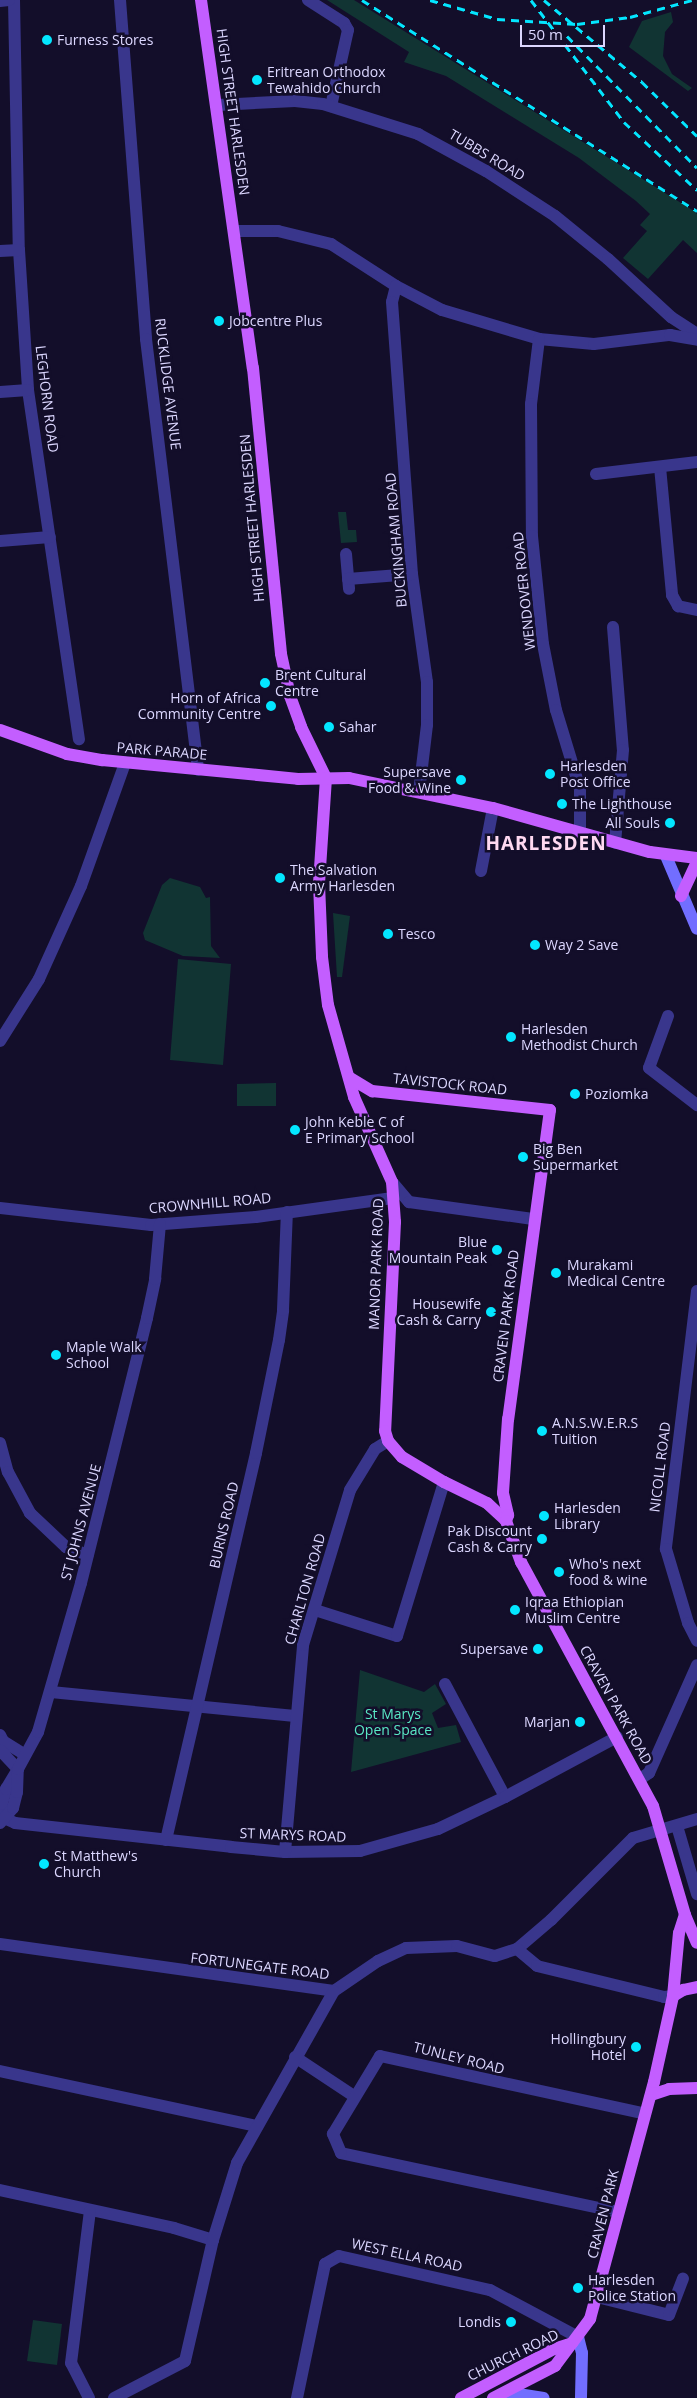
<!DOCTYPE html>
<style>
body{margin:0}
#map{position:relative;width:697px;height:2398px;overflow:hidden;background:#130e2a;font-family:"Open Sans",sans-serif}
div>[style]{position:absolute}
[style*='--x']{left:calc(var(--x)*1px);top:calc(var(--y)*1px);width:calc(var(--w)*1px);rotate:calc(var(--a)*1deg)}
.green>*{inset:0;background:#113433}
.street>*{height:12px;margin:-6px;padding:0 6px;transform-origin:6px;border-radius:6px;background:#39368c}
.secondary>*{height:12px;margin:-6px;padding:0 6px;transform-origin:6px;border-radius:6px;background:#726eff}
.primary>*{height:12px;margin:-6px;padding:0 6px;transform-origin:6px;border-radius:6px;background:#c35eff}
.rail>*{height:3px;margin-top:-1.5px;transform-origin:0;background:repeating-linear-gradient(90deg,#03e6ff 0 8px,transparent 0 14px)}
.dots>*{width:14px;height:14px;translate:-50% -50%;box-sizing:border-box;border:2px solid #130e2a;border-radius:50%}
span{translate:-50% -50%;white-space:nowrap;text-align:center;line-height:1.15;-webkit-text-stroke:5px #130e2a;paint-order:stroke}
.poi-label{font-size:14px;color:#dcd7ff}
.left{translate:0 -50%;text-align:left}
.right{translate:-100% -50%;text-align:right}
.street-label{font-size:14px;color:#dcd7ff}
.park-label{font-size:14px;color:#59e9c5}
.district-label{font-size:19px;color:#ffd9f1;font-weight:700;letter-spacing:1px}
.scale{position:absolute;left:520px;top:25px;width:85px;height:22px;box-sizing:border-box;border:2px solid #dcd7ff;border-top:0;padding-left:6px;font-size:15px;line-height:18px;white-space:nowrap;color:#dcd7ff;-webkit-text-stroke:4px #130e2a;paint-order:stroke}
</style>
<div id="map">
<div class="green">
<i style="clip-path:polygon(327px 0,354px 0,694px 211px,697px 214px,697px 253px,683px 240px,648px 279px,623px 258px,647px 231px,640px 225px,650px 214px,636px 201px,579px 158px,446px 76px,404px 62px,409px 52px)"></i>
<i style="clip-path:polygon(671px 12px,673px 22px,665px 32px,663px 56px,672px 74px,692px 88px,688px 91px,629px 47px,642px 21px)"></i>
<i style="clip-path:polygon(338px 512px,346px 512px,348px 530px,356px 530px,357px 542px,341px 543px)"></i>
<i style="clip-path:polygon(170px 878px,200px 887px,206px 898px,210px 897px,211px 946px,220px 958px,183px 956px,145px 940px,143px 933px,162px 885px)"></i>
<i style="clip-path:polygon(333px 913px,350px 916px,342px 977px,337px 977px)"></i>
<i style="clip-path:polygon(178px 959px,231px 964px,223px 1065px,170px 1060px)"></i>
<i style="clip-path:polygon(276px 1083px,276px 1106px,237px 1106px,237px 1084px)"></i>
<i style="clip-path:polygon(360px 1670px,424px 1692px,435px 1684px,446px 1704px,432px 1713px,438px 1728px,456px 1725px,461px 1742px,351px 1772px)"></i>
<i style="clip-path:polygon(33px 2320px,62px 2324px,57px 2365px,27px 2361px)"></i>
</div>
<div class="street">
<i style="--x:14;--y:0;--w:250;--a:88.9"></i>
<i style="--x:19;--y:250;--w:140;--a:86.3"></i>
<i style="--x:28;--y:390;--w:353;--a:81.7"></i>
<i style="--x:120;--y:0;--w:340;--a:85.6"></i>
<i style="--x:146;--y:339;--w:434;--a:83.1"></i>
<i style="--x:308;--y:0;--w:43;--a:32.6"></i>
<i style="--x:344;--y:23;--w:8;--a:60"></i>
<i style="--x:348;--y:30;--w:78;--a:102.6"></i>
<i style="--x:0;--y:1;--w:9;--a:-6"></i>
<i style="--x:218;--y:105;--w:77;--a:-3"></i>
<i style="--x:295;--y:101;--w:28;--a:6"></i>
<i style="--x:323;--y:104;--w:100;--a:17.5"></i>
<i style="--x:418;--y:134;--w:77;--a:28.6"></i>
<i style="--x:486;--y:171;--w:82;--a:33.1"></i>
<i style="--x:555;--y:216;--w:68;--a:39.1"></i>
<i style="--x:608;--y:259;--w:86;--a:42.6"></i>
<i style="--x:671;--y:317;--w:31;--a:33"></i>
<i style="--x:234;--y:231;--w:44;--a:0"></i>
<i style="--x:278;--y:231;--w:55;--a:13.8"></i>
<i style="--x:331;--y:244;--w:77;--a:32.9"></i>
<i style="--x:396;--y:286;--w:52;--a:27.6"></i>
<i style="--x:442;--y:310;--w:101;--a:16.6"></i>
<i style="--x:539;--y:339;--w:55;--a:5.2"></i>
<i style="--x:594;--y:344;--w:77;--a:-6.8"></i>
<i style="--x:670;--y:335;--w:27;--a:10"></i>
<i style="--x:0;--y:251;--w:19;--a:-3"></i>
<i style="--x:396;--y:286;--w:16;--a:104"></i>
<i style="--x:392;--y:302;--w:273;--a:85.8"></i>
<i style="--x:412;--y:574;--w:109;--a:82.1"></i>
<i style="--x:427;--y:682;--w:43;--a:90"></i>
<i style="--x:427;--y:725;--w:67;--a:96.8"></i>
<i style="--x:539;--y:339;--w:65;--a:97"></i>
<i style="--x:531;--y:404;--w:132;--a:89.6"></i>
<i style="--x:532;--y:536;--w:109;--a:84.2"></i>
<i style="--x:543;--y:644;--w:67;--a:78.9"></i>
<i style="--x:556;--y:710;--w:83;--a:73.1"></i>
<i style="--x:580;--y:789;--w:46;--a:90"></i>
<i style="--x:0;--y:392;--w:28;--a:-4"></i>
<i style="--x:660;--y:467;--w:129;--a:84.6"></i>
<i style="--x:672;--y:595;--w:13;--a:61"></i>
<i style="--x:678;--y:606;--w:19;--a:12"></i>
<i style="--x:596;--y:474;--w:102;--a:-6.8"></i>
<i style="--x:0;--y:541;--w:50;--a:-4.6"></i>
<i style="--x:346;--y:554;--w:35;--a:85"></i>
<i style="--x:348;--y:579;--w:64;--a:-4.5"></i>
<i style="--x:613;--y:627;--w:123;--a:85.4"></i>
<i style="--x:623;--y:750;--w:93;--a:94.9"></i>
<i style="--x:481;--y:871;--w:64;--a:-79.2"></i>
<i style="--x:668;--y:1016;--w:55;--a:110.1"></i>
<i style="--x:649;--y:1068;--w:61;--a:37.6"></i>
<i style="--x:0;--y:1041;--w:73;--a:-57.8"></i>
<i style="--x:39;--y:979;--w:102;--a:-65.7"></i>
<i style="--x:81;--y:886;--w:131;--a:-70.3"></i>
<i style="--x:393;--y:1183;--w:25;--a:50"></i>
<i style="--x:409;--y:1202;--w:125;--a:7.8"></i>
<i style="--x:0;--y:1208;--w:152;--a:6.4"></i>
<i style="--x:151;--y:1225;--w:105;--a:-4.4"></i>
<i style="--x:256;--y:1217;--w:138;--a:-7.9"></i>
<i style="--x:697;--y:1291;--w:260;--a:96.9"></i>
<i style="--x:666;--y:1549;--w:77;--a:73.4"></i>
<i style="--x:688;--y:1623;--w:20;--a:63"></i>
<i style="--x:0;--y:1443;--w:30;--a:75"></i>
<i style="--x:8;--y:1472;--w:47;--a:61.8"></i>
<i style="--x:30;--y:1513;--w:50;--a:43.4"></i>
<i style="--x:66;--y:1547;--w:23;--a:20"></i>
<i style="--x:315;--y:1610;--w:86;--a:17.6"></i>
<i style="--x:397;--y:1636;--w:161;--a:-73"></i>
<i style="--x:445;--y:1684;--w:128;--a:62"></i>
<i style="--x:51;--y:1692;--w:245;--a:5.6"></i>
<i style="--x:0;--y:1735;--w:7;--a:63"></i>
<i style="--x:3;--y:1741;--w:26;--a:32"></i>
<i style="--x:0;--y:1750;--w:26;--a:47"></i>
<i style="--x:640;--y:1779;--w:11;--a:-34"></i>
<i style="--x:649;--y:1773;--w:118;--a:-66"></i>
<i style="--x:4;--y:1818;--w:12;--a:24"></i>
<i style="--x:15;--y:1823;--w:217;--a:6.3"></i>
<i style="--x:231;--y:1847;--w:54;--a:5.3"></i>
<i style="--x:285;--y:1852;--w:75;--a:-0.8"></i>
<i style="--x:360;--y:1851;--w:81;--a:-15.8"></i>
<i style="--x:438;--y:1829;--w:74;--a:-25.5"></i>
<i style="--x:505;--y:1797;--w:127;--a:-28.2"></i>
<i style="--x:4;--y:1818;--w:14;--a:-98"></i>
<i style="--x:2;--y:1804;--w:16;--a:-75"></i>
<i style="--x:6;--y:1789;--w:23;--a:-59"></i>
<i style="--x:0;--y:1823;--w:20;--a:-49"></i>
<i style="--x:13;--y:1808;--w:16;--a:-76"></i>
<i style="--x:17;--y:1792;--w:23;--a:-88"></i>
<i style="--x:18;--y:1769;--w:42;--a:-61.6"></i>
<i style="--x:38;--y:1732;--w:155;--a:-73.9"></i>
<i style="--x:81;--y:1583;--w:273;--a:-76"></i>
<i style="--x:147;--y:1318;--w:40;--a:-78"></i>
<i style="--x:155;--y:1279;--w:55;--a:-84.8"></i>
<i style="--x:677;--y:1826;--w:71;--a:73.6"></i>
<i style="--x:166;--y:1840;--w:397;--a:-76.9"></i>
<i style="--x:256;--y:1453;--w:115;--a:-78.5"></i>
<i style="--x:279;--y:1340;--w:30;--a:-82"></i>
<i style="--x:283;--y:1310;--w:98;--a:-87.7"></i>
<i style="--x:285;--y:1852;--w:208;--a:-85"></i>
<i style="--x:303;--y:1645;--w:162;--a:-73.1"></i>
<i style="--x:350;--y:1490;--w:48;--a:-58.6"></i>
<i style="--x:375;--y:1449;--w:15;--a:-32"></i>
<i style="--x:0;--y:1944;--w:337;--a:8"></i>
<i style="--x:334;--y:1991;--w:53;--a:-34.3"></i>
<i style="--x:378;--y:1961;--w:31;--a:-25"></i>
<i style="--x:406;--y:1948;--w:51;--a:-2.2"></i>
<i style="--x:457;--y:1946;--w:39;--a:15"></i>
<i style="--x:495;--y:1956;--w:23;--a:-18"></i>
<i style="--x:517;--y:1949;--w:45;--a:-40.5"></i>
<i style="--x:551;--y:1920;--w:116;--a:-45"></i>
<i style="--x:633;--y:1838;--w:67;--a:-16.5"></i>
<i style="--x:517;--y:1949;--w:26;--a:40"></i>
<i style="--x:537;--y:1966;--w:131;--a:13.7"></i>
<i style="--x:664;--y:1997;--w:9;--a:-6"></i>
<i style="--x:295;--y:2057;--w:71;--a:33.5"></i>
<i style="--x:0;--y:2071;--w:263;--a:12.1"></i>
<i style="--x:0;--y:2190;--w:178;--a:12.3"></i>
<i style="--x:174;--y:2228;--w:41;--a:17.1"></i>
<i style="--x:618;--y:2212;--w:283;--a:-168"></i>
<i style="--x:341;--y:2153;--w:21;--a:-113"></i>
<i style="--x:333;--y:2134;--w:91;--a:-58.9"></i>
<i style="--x:380;--y:2056;--w:271;--a:12.3"></i>
<i style="--x:597;--y:2297;--w:74;--a:14"></i>
<i style="--x:669;--y:2315;--w:39;--a:-69"></i>
<i style="--x:89;--y:2398;--w:39;--a:-117"></i>
<i style="--x:71;--y:2363;--w:153;--a:-82.9"></i>
<i style="--x:114;--y:2398;--w:80;--a:-27.5"></i>
<i style="--x:185;--y:2361;--w:124;--a:-77"></i>
<i style="--x:213;--y:2240;--w:81;--a:-72.7"></i>
<i style="--x:237;--y:2163;--w:197;--a:-60.6"></i>
<i style="--x:297;--y:2398;--w:137;--a:-78.2"></i>
<i style="--x:325;--y:2264;--w:16;--a:-30"></i>
<i style="--x:339;--y:2256;--w:155;--a:12.7"></i>
<i style="--x:490;--y:2290;--w:100;--a:28.1"></i>
</div>
<div class="secondary">
<i style="--x:666;--y:856;--w:79;--a:67"></i>
<i style="--x:578;--y:2337;--w:16;--a:76"></i>
<i style="--x:582;--y:2353;--w:45;--a:91.3"></i>
<i style="--x:506;--y:2392;--w:38;--a:9"></i>
</div>
<div class="primary">
<i style="--x:201;--y:0;--w:372;--a:82"></i>
<i style="--x:253;--y:368;--w:287;--a:84.4"></i>
<i style="--x:281;--y:654;--w:43;--a:77.9"></i>
<i style="--x:290;--y:696;--w:33;--a:70"></i>
<i style="--x:301;--y:727;--w:57;--a:63.9"></i>
<i style="--x:326;--y:778;--w:106;--a:93.8"></i>
<i style="--x:319;--y:884;--w:73;--a:87.6"></i>
<i style="--x:322;--y:957;--w:48;--a:82.9"></i>
<i style="--x:328;--y:1005;--w:96;--a:74.2"></i>
<i style="--x:354;--y:1097;--w:93;--a:65.9"></i>
<i style="--x:392;--y:1182;--w:40;--a:85.7"></i>
<i style="--x:395;--y:1222;--w:209;--a:92.7"></i>
<i style="--x:385;--y:1431;--w:10;--a:73"></i>
<i style="--x:388;--y:1441;--w:21;--a:49"></i>
<i style="--x:402;--y:1457;--w:49;--a:30.8"></i>
<i style="--x:444;--y:1482;--w:48;--a:26"></i>
<i style="--x:487;--y:1503;--w:26;--a:43"></i>
<i style="--x:0;--y:730;--w:71;--a:19.7"></i>
<i style="--x:67;--y:754;--w:36;--a:10"></i>
<i style="--x:102;--y:760;--w:197;--a:5.5"></i>
<i style="--x:298;--y:779;--w:51;--a:-1.1"></i>
<i style="--x:349;--y:778;--w:147;--a:11.8"></i>
<i style="--x:493;--y:808;--w:163;--a:15.7"></i>
<i style="--x:650;--y:852;--w:47;--a:7.3"></i>
<i style="--x:681;--y:896;--w:38;--a:-65"></i>
<i style="--x:350;--y:1078;--w:26;--a:31"></i>
<i style="--x:372;--y:1091;--w:179;--a:6.1"></i>
<i style="--x:550;--y:1110;--w:312;--a:97.7"></i>
<i style="--x:508;--y:1419;--w:74;--a:93.9"></i>
<i style="--x:503;--y:1493;--w:23;--a:77"></i>
<i style="--x:508;--y:1515;--w:6;--a:108"></i>
<i style="--x:506;--y:1521;--w:44;--a:69.9"></i>
<i style="--x:521;--y:1562;--w:277;--a:61.6"></i>
<i style="--x:653;--y:1806;--w:114;--a:73.6"></i>
<i style="--x:685;--y:1915;--w:30;--a:67"></i>
<i style="--x:673;--y:1996;--w:12;--a:-31"></i>
<i style="--x:683;--y:1990;--w:14;--a:-12"></i>
<i style="--x:651;--y:2095;--w:19;--a:-18"></i>
<i style="--x:669;--y:2089;--w:28;--a:-2"></i>
<i style="--x:461;--y:2398;--w:105;--a:-27.8"></i>
<i style="--x:554;--y:2349;--w:19;--a:-18"></i>
<i style="--x:493;--y:2398;--w:70;--a:-27.3"></i>
<i style="--x:555;--y:2366;--w:59;--a:-53.3"></i>
<i style="--x:590;--y:2319;--w:245;--a:-74.9"></i>
<i style="--x:654;--y:2082;--w:88;--a:-77.5"></i>
<i style="--x:673;--y:1996;--w:63;--a:-84.6"></i>
<i style="--x:679;--y:1933;--w:19;--a:-72"></i>
</div>
<div class="rail">
<i style="--x:362;--y:0;--w:396;--a:32.2"></i>
<i style="--x:430;--y:0;--w:70;--a:15.8"></i>
<i style="--x:497;--y:19;--w:80;--a:3.6"></i>
<i style="--x:577;--y:24;--w:53;--a:-7.5"></i>
<i style="--x:630;--y:17;--w:64;--a:-15.3"></i>
<i style="--x:531;--y:0;--w:153;--a:52.7"></i>
<i style="--x:624;--y:122;--w:100;--a:43"></i>
<i style="--x:544;--y:0;--w:128;--a:39.9"></i>
<i style="--x:642;--y:82;--w:77;--a:44.5"></i>
<i style="--x:567;--y:36;--w:185;--a:45.4"></i>
</div>
<div class="dots">
<i style="left:47px;top:40px;background:#03e6ff"></i>
<i style="left:257px;top:80px;background:#03e6ff"></i>
<i style="left:219px;top:321px;background:#03e6ff"></i>
<i style="left:265px;top:683px;background:#03e6ff"></i>
<i style="left:271px;top:706px;background:#03e6ff"></i>
<i style="left:329px;top:727px;background:#03e6ff"></i>
<i style="left:550px;top:774px;background:#03e6ff"></i>
<i style="left:461px;top:780px;background:#03e6ff"></i>
<i style="left:562px;top:804px;background:#03e6ff"></i>
<i style="left:670px;top:823px;background:#03e6ff"></i>
<i style="left:280px;top:878px;background:#03e6ff"></i>
<i style="left:388px;top:934px;background:#03e6ff"></i>
<i style="left:535px;top:945px;background:#03e6ff"></i>
<i style="left:511px;top:1037px;background:#03e6ff"></i>
<i style="left:575px;top:1094px;background:#03e6ff"></i>
<i style="left:295px;top:1130px;background:#03e6ff"></i>
<i style="left:523px;top:1157px;background:#03e6ff"></i>
<i style="left:497px;top:1250px;background:#03e6ff"></i>
<i style="left:556px;top:1273px;background:#03e6ff"></i>
<i style="left:491px;top:1312px;background:#03e6ff"></i>
<i style="left:56px;top:1355px;background:#03e6ff"></i>
<i style="left:542px;top:1431px;background:#03e6ff"></i>
<i style="left:544px;top:1516px;background:#03e6ff"></i>
<i style="left:542px;top:1539px;background:#03e6ff"></i>
<i style="left:559px;top:1572px;background:#03e6ff"></i>
<i style="left:515px;top:1610px;background:#03e6ff"></i>
<i style="left:538px;top:1649px;background:#03e6ff"></i>
<i style="left:580px;top:1722px;background:#03e6ff"></i>
<i style="left:44px;top:1864px;background:#03e6ff"></i>
<i style="left:636px;top:2047px;background:#03e6ff"></i>
<i style="left:578px;top:2288px;background:#03e6ff"></i>
<i style="left:511px;top:2322px;background:#03e6ff"></i>
</div>
<div class="poi-label">
<span class="left" style="left:57px;top:40px">Furness Stores</span>
<span class="left" style="left:267px;top:80px">Eritrean Orthodox<br>Tewahido Church</span>
<span class="left" style="left:229px;top:321px">Jobcentre Plus</span>
<span class="left" style="left:275px;top:683px">Brent Cultural<br>Centre</span>
<span class="right" style="left:261px;top:706px">Horn of Africa<br>Community Centre</span>
<span class="left" style="left:339px;top:727px">Sahar</span>
<span class="left" style="left:560px;top:774px">Harlesden<br>Post Office</span>
<span class="right" style="left:451px;top:780px">Supersave<br>Food &amp; Wine</span>
<span class="left" style="left:572px;top:804px">The Lighthouse</span>
<span class="right" style="left:660px;top:823px">All Souls</span>
<span class="left" style="left:290px;top:878px">The Salvation<br>Army Harlesden</span>
<span class="left" style="left:398px;top:934px">Tesco</span>
<span class="left" style="left:545px;top:945px">Way 2 Save</span>
<span class="left" style="left:521px;top:1037px">Harlesden<br>Methodist Church</span>
<span class="left" style="left:585px;top:1094px">Poziomka</span>
<span class="left" style="left:305px;top:1130px">John Keble C of<br>E Primary School</span>
<span class="left" style="left:533px;top:1157px">Big Ben<br>Supermarket</span>
<span class="right" style="left:487px;top:1250px">Blue<br>Mountain Peak</span>
<span class="left" style="left:567px;top:1273px">Murakami<br>Medical Centre</span>
<span class="right" style="left:481px;top:1312px">Housewife<br>Cash &amp; Carry</span>
<span class="left" style="left:66px;top:1355px">Maple Walk<br>School</span>
<span class="left" style="left:552px;top:1431px">A.N.S.W.E.R.S<br>Tuition</span>
<span class="left" style="left:554px;top:1516px">Harlesden<br>Library</span>
<span class="right" style="left:532px;top:1539px">Pak Discount<br>Cash &amp; Carry</span>
<span class="left" style="left:569px;top:1572px">Who's next<br>food &amp; wine</span>
<span class="left" style="left:525px;top:1610px">Iqraa Ethiopian<br>Muslim Centre</span>
<span class="right" style="left:528px;top:1649px">Supersave</span>
<span class="right" style="left:570px;top:1722px">Marjan</span>
<span class="left" style="left:54px;top:1864px">St Matthew's<br>Church</span>
<span class="right" style="left:626px;top:2047px">Hollingbury<br>Hotel</span>
<span class="left" style="left:588px;top:2288px">Harlesden<br>Police Station</span>
<span class="right" style="left:501px;top:2322px">Londis</span>
</div>
<div class="street-label">
<span style="left:233px;top:112px;rotate:82deg">HIGH STREET HARLESDEN</span>
<span style="left:487px;top:155px;rotate:31deg">TUBBS ROAD</span>
<span style="left:168px;top:384px;rotate:83deg">RUCKLIDGE AVENUE</span>
<span style="left:47px;top:399px;rotate:83deg">LEGHORN ROAD</span>
<span style="left:252px;top:518px;rotate:-95deg">HIGH STREET HARLESDEN</span>
<span style="left:396px;top:540px;rotate:-95deg">BUCKINGHAM ROAD</span>
<span style="left:524px;top:591px;rotate:-96deg">WENDOVER ROAD</span>
<span style="left:162px;top:751px;rotate:5deg">PARK PARADE</span>
<span style="left:450px;top:1084px;rotate:6deg">TAVISTOCK ROAD</span>
<span style="left:210px;top:1203px;rotate:-5deg">CROWNHILL ROAD</span>
<span style="left:376px;top:1264px;rotate:-88deg">MANOR PARK ROAD</span>
<span style="left:506px;top:1316px;rotate:-83deg">CRAVEN PARK ROAD</span>
<span style="left:660px;top:1467px;rotate:-83deg">NICOLL ROAD</span>
<span style="left:81px;top:1522px;rotate:-75deg">ST JOHNS AVENUE</span>
<span style="left:224px;top:1525px;rotate:-77deg">BURNS ROAD</span>
<span style="left:305px;top:1589px;rotate:-74deg">CHARLTON ROAD</span>
<span style="left:616px;top:1705px;rotate:61deg">CRAVEN PARK ROAD</span>
<span style="left:293px;top:1835px;rotate:2deg">ST MARYS ROAD</span>
<span style="left:260px;top:1966px;rotate:7deg">FORTUNEGATE ROAD</span>
<span style="left:459px;top:2058px;rotate:14deg">TUNLEY ROAD</span>
<span style="left:603px;top:2214px;rotate:-76deg">CRAVEN PARK</span>
<span style="left:407px;top:2255px;rotate:12deg">WEST ELLA ROAD</span>
<span style="left:513px;top:2355px;rotate:-26deg">CHURCH ROAD</span>
</div>
<div class="park-label">
<span style="left:393px;top:1722px">St Marys<br>Open Space</span>
</div>
<div class="district-label">
<span style="left:546px;top:844px">HARLESDEN</span>
</div>
<div class="scale">50 m</div>
</div>
